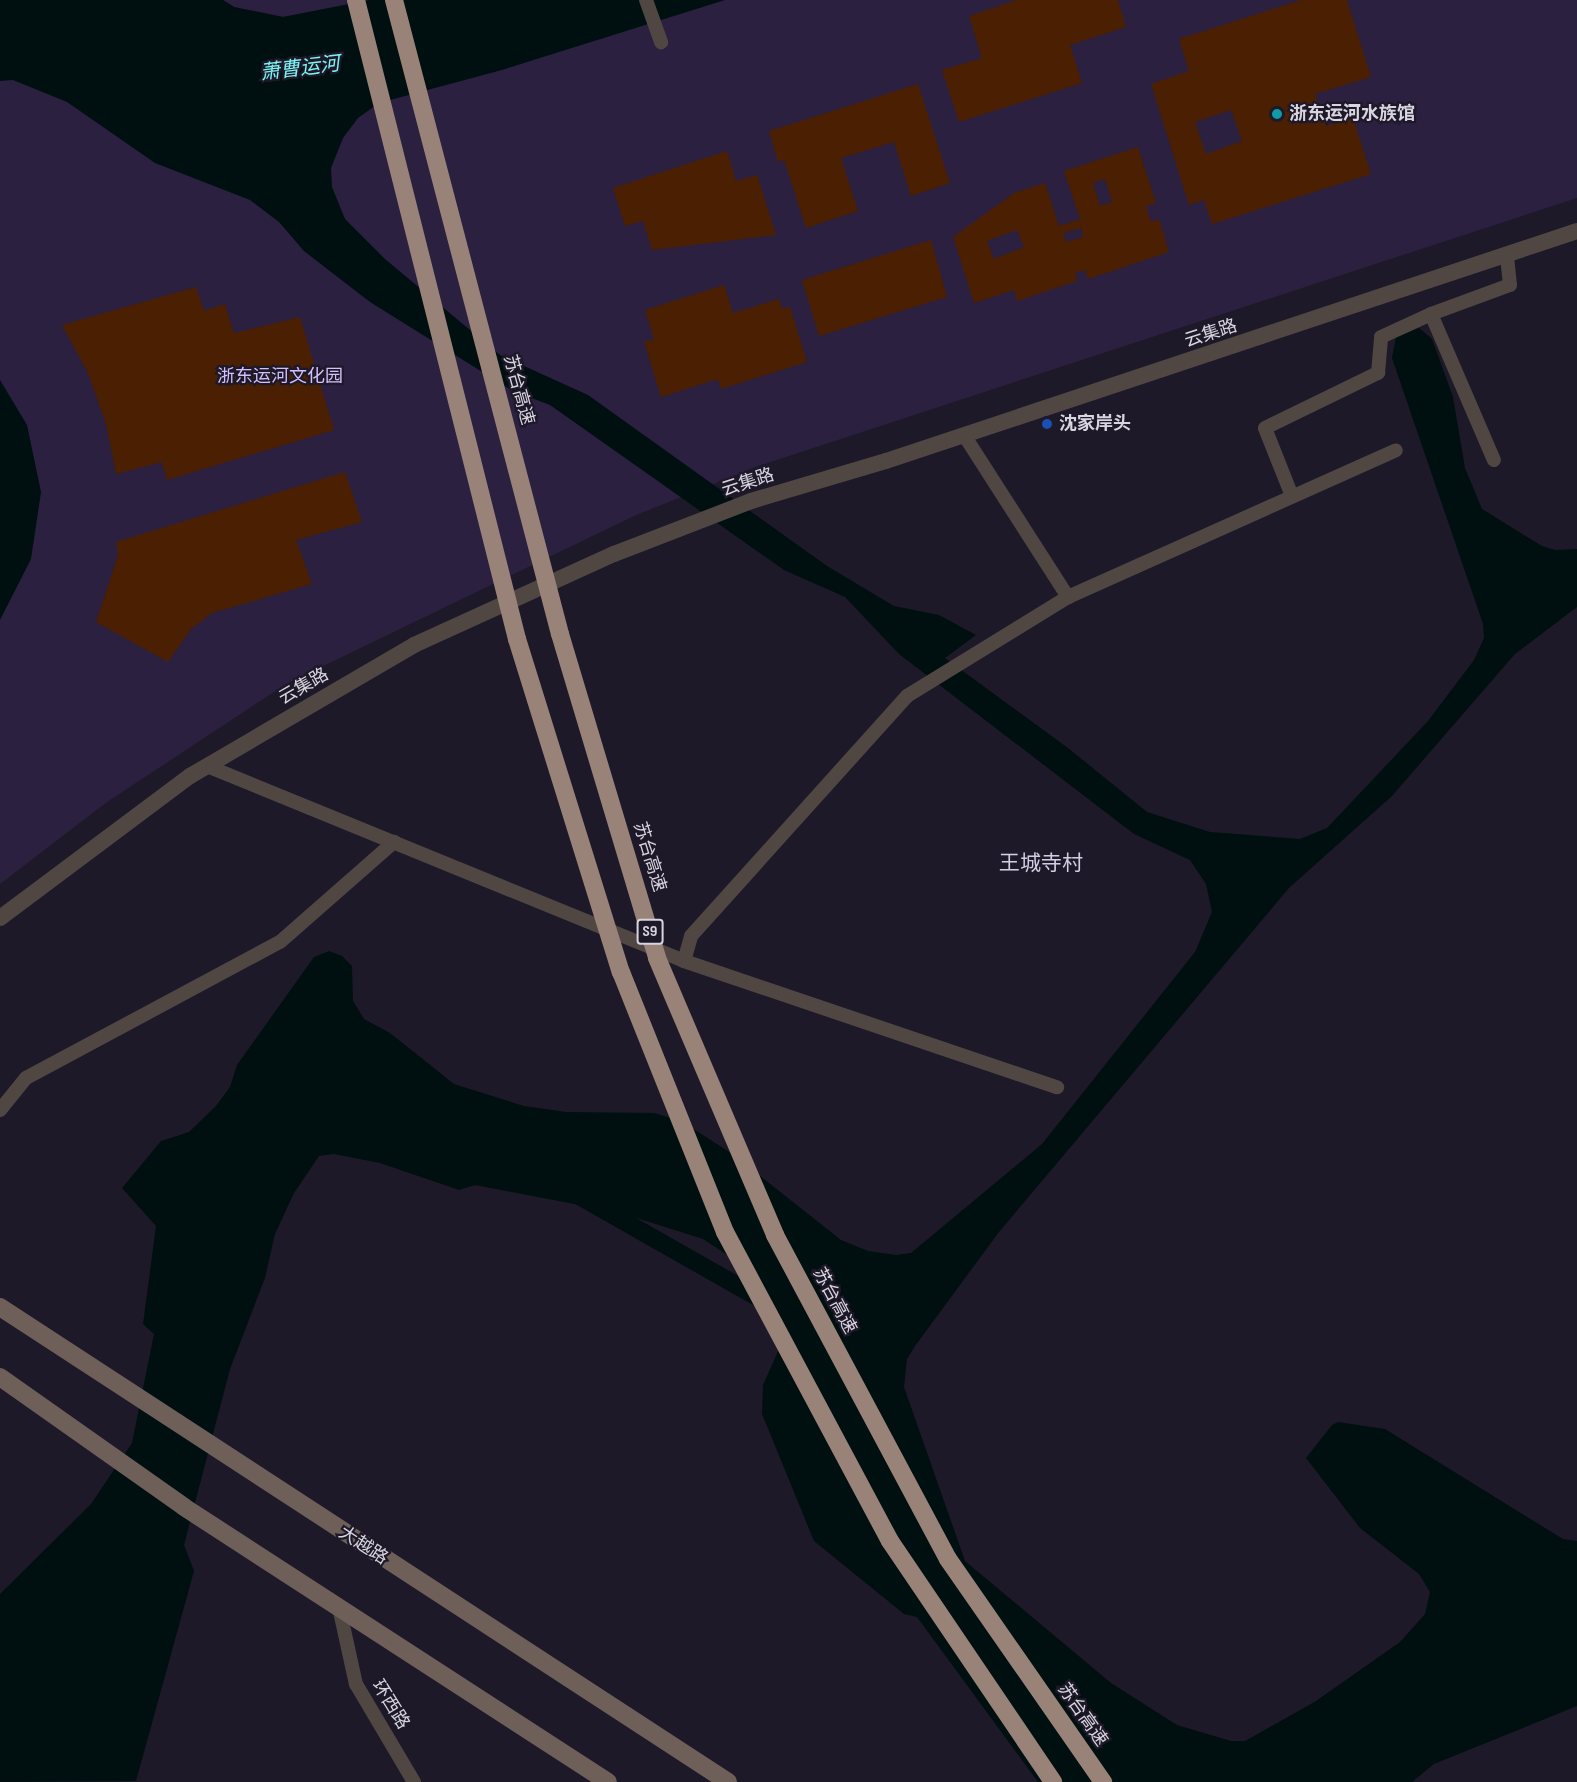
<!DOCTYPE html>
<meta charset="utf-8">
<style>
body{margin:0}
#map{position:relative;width:1577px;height:1782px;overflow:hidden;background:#1e1928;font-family:"Sofia Sans Condensed","Noto Sans SC",sans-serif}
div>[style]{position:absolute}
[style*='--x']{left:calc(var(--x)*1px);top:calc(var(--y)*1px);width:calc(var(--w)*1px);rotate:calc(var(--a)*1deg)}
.green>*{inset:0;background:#2b2040}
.water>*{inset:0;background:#000f10}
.canal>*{height:18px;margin:-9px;padding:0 9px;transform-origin:9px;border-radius:9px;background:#000f10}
.building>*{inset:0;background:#4b1f01}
.minor>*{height:14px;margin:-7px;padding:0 7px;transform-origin:7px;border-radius:7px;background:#504743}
.tertiary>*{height:16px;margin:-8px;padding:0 8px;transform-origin:8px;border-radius:8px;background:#504743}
.secondary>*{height:18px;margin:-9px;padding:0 9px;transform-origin:9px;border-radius:9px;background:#6e6059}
.motorway-bridge>*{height:18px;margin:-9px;padding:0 9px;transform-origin:9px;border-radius:9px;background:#998379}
.dots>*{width:16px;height:16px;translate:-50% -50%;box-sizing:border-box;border:3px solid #1e1928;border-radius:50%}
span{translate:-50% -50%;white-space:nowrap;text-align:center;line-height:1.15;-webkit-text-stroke:4.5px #1e1928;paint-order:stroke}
.shield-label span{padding:2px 4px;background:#1e1928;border:2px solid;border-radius:4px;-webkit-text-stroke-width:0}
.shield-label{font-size:16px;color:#d8d5e0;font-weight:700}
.poi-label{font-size:18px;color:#d8d5e0;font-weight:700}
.left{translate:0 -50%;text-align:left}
.street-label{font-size:18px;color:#d8d5e0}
.park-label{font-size:18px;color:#d2bffc}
.water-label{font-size:20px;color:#7df4f4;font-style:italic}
.quarter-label{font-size:21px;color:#d3cde3}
</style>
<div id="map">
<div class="green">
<i style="clip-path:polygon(223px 0,370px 0,283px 17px,234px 7px)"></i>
<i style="clip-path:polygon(645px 0,1577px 0,1577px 198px,758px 466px,634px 516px,286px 684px,107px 802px,0 884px,0 61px)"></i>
</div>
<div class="water">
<i style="clip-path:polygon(0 0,223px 0,234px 7px,283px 17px,370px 0,725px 0,502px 70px,379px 103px,358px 118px,343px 138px,331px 168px,332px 187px,345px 219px,385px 259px,500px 355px,588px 395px,827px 566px,894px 606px,939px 615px,976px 635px,945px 658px,1068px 748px,1147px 812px,1210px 832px,1300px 839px,1327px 828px,1428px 721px,1474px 660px,1484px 638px,1483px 624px,1392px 358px,1396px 337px,1419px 328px,1432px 339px,1453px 397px,1465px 468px,1482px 509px,1542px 546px,1555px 550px,1577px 549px,1577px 607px,1515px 654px,1392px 796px,1289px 888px,999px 1232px,915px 1346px,907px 1359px,904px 1387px,965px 1561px,1111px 1683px,1177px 1725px,1231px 1741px,1245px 1741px,1316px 1701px,1400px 1642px,1425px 1614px,1430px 1592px,1419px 1574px,1360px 1528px,1306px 1458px,1332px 1425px,1338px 1422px,1385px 1429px,1563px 1539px,1577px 1541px,1577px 1706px,1434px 1764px,1412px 1782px,1038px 1782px,917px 1617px,904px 1614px,814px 1541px,762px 1414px,763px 1385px,780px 1347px,782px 1320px,769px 1295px,738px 1262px,703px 1239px,621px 1213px,475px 1185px,459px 1190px,380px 1163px,334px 1154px,319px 1156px,294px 1193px,275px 1234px,265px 1278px,230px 1369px,184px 1545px,194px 1571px,136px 1781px,0 1782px,0 1594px,91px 1504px,132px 1443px,154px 1334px,143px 1324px,156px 1226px,122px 1188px,161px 1141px,189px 1132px,216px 1106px,230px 1087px,237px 1065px,314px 957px,329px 951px,342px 956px,352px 966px,353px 1001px,364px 1019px,390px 1033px,454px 1084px,524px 1106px,566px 1112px,654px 1113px,681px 1121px,731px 1153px,841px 1240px,868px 1251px,896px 1255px,911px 1253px,1042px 1144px,1195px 952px,1212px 912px,1206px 884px,1190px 860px,1134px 834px,899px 654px,845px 597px,784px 570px,550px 405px,513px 391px,370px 302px,304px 251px,279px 222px,250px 200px,155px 163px,67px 102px,13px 80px,0 81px)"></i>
<i style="clip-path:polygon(0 380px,27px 425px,41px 492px,31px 559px,0 620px)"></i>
</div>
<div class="canal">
<i style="--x:581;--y:1197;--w:213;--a:29.6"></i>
</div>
<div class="building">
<i style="clip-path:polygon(1017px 0,1118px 0,1126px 27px,1070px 45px,1082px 83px,959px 122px,942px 70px,982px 58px,969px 16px)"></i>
<i style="clip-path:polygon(evenodd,1301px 0,1347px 0,1371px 77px,1315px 94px,1326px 126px,1353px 118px,1371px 174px,1212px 224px,1204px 200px,1189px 205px,1151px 84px,1189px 71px,1179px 39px,1301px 0,1231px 110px,1242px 141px,1206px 154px,1195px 122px,1231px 110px)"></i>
<i style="clip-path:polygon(918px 84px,950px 183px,911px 196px,894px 142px,841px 158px,858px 211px,806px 228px,784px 160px,778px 162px,769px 131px)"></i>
<i style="clip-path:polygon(evenodd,1138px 147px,1156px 203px,1146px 206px,1151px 222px,1159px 219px,1169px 252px,1088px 279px,1085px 270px,1075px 273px,1077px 281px,1017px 301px,1014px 290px,974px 303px,953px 237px,1014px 193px,1045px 183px,1059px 226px,1080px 219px,1064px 171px,1138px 147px,1105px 179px,1112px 202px,1100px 206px,1093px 183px,1105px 179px,1138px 147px,1081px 228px,1083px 237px,1066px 242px,1063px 233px,1081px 228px,1138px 147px,1017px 230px,1024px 247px,994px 259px,987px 241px,1017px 230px)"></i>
<i style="clip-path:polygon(727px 151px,736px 181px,757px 175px,776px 235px,652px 250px,643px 221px,625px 226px,613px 188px)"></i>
<i style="clip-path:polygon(931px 240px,947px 297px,819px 336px,802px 280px)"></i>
<i style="clip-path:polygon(724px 285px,733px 313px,779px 299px,782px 309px,790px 307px,807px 362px,721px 389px,718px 379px,661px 397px,644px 342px,654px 339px,645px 310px)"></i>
<i style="clip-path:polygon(196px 287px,204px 311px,225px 304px,234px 333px,300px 317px,334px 430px,167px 480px,162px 462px,116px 474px,106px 424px,88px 373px,62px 325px)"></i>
<i style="clip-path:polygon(345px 472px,362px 522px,296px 540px,312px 584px,212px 613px,191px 629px,168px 662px,96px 622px,118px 555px,116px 542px)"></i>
</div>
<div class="minor">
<i style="--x:646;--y:0;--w:45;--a:70.3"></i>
<i style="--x:1431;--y:314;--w:159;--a:66.7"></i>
<i style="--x:964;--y:435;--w:193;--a:57.3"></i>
<i style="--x:1292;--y:496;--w:73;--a:-111.7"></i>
<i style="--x:1265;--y:428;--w:126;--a:-26"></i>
<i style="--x:1378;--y:373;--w:36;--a:-85"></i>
<i style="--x:1381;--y:337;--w:55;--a:-24.7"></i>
<i style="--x:1431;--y:314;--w:84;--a:-20.2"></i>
<i style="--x:1510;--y:285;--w:30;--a:-96"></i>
<i style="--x:207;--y:766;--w:515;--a:22.23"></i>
<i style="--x:684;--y:961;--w:394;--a:18.7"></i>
<i style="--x:684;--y:961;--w:26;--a:-74"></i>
<i style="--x:691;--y:936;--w:323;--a:-48"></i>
<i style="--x:907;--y:696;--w:189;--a:-31.6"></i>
<i style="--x:1068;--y:597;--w:359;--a:-24.1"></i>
<i style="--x:0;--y:1110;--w:41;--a:-50.9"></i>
<i style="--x:26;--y:1078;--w:288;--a:-28.2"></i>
<i style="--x:280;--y:942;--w:152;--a:-41.3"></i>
<i style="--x:339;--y:1607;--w:79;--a:77.6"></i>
<i style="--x:356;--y:1684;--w:114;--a:59.4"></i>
</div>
<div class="tertiary">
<i style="--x:0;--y:918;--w:237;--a:-36.8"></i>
<i style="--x:190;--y:776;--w:259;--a:-30.3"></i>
<i style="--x:414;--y:645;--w:220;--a:-24.5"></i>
<i style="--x:614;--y:554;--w:147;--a:-21.1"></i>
<i style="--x:751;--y:501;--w:141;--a:-16.5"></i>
<i style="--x:886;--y:461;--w:728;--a:-18.41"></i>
</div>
<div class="secondary">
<i style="--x:0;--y:1307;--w:869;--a:33.12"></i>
<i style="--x:0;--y:1377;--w:225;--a:35.2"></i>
<i style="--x:184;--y:1507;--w:505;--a:32.97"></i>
</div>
<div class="motorway-bridge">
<i style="--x:356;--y:0;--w:659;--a:75.86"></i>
<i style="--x:517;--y:639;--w:349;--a:72.7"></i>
<i style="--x:621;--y:972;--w:280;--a:68.2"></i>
<i style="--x:725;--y:1232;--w:350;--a:61.9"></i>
<i style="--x:890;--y:1541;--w:291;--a:55.9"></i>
<i style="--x:394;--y:0;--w:655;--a:75.33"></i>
<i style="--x:560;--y:634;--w:338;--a:73.3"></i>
<i style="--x:657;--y:958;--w:301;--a:66.9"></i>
<i style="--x:775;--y:1235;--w:367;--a:61.9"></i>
<i style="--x:948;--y:1559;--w:272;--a:55.2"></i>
</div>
<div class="dots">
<i style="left:1277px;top:114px;background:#0f9aa8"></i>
<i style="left:1047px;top:424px;background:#1a4fb4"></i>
</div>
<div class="shield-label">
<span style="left:650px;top:932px">S9</span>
</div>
<div class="poi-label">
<span class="left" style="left:1289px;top:114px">浙东运河水族馆</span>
<span class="left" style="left:1059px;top:424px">沈家岸头</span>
</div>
<div class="street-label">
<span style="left:1211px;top:334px;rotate:-18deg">云集路</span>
<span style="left:518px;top:390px;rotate:75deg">苏台高速</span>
<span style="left:748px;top:483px;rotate:-18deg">云集路</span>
<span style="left:304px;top:687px;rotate:-30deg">云集路</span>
<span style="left:649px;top:857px;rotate:73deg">苏台高速</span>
<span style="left:834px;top:1301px;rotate:62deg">苏台高速</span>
<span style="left:363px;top:1546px;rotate:33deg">大越路</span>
<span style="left:390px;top:1705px;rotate:58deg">环西路</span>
<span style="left:1082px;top:1715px;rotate:55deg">苏台高速</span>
</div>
<div class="park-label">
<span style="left:280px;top:377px">浙东运河文化园</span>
</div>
<div class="water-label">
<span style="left:300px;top:69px;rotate:-7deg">萧曹运河</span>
</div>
<div class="quarter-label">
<span style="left:1041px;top:864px">王城寺村</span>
</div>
</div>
